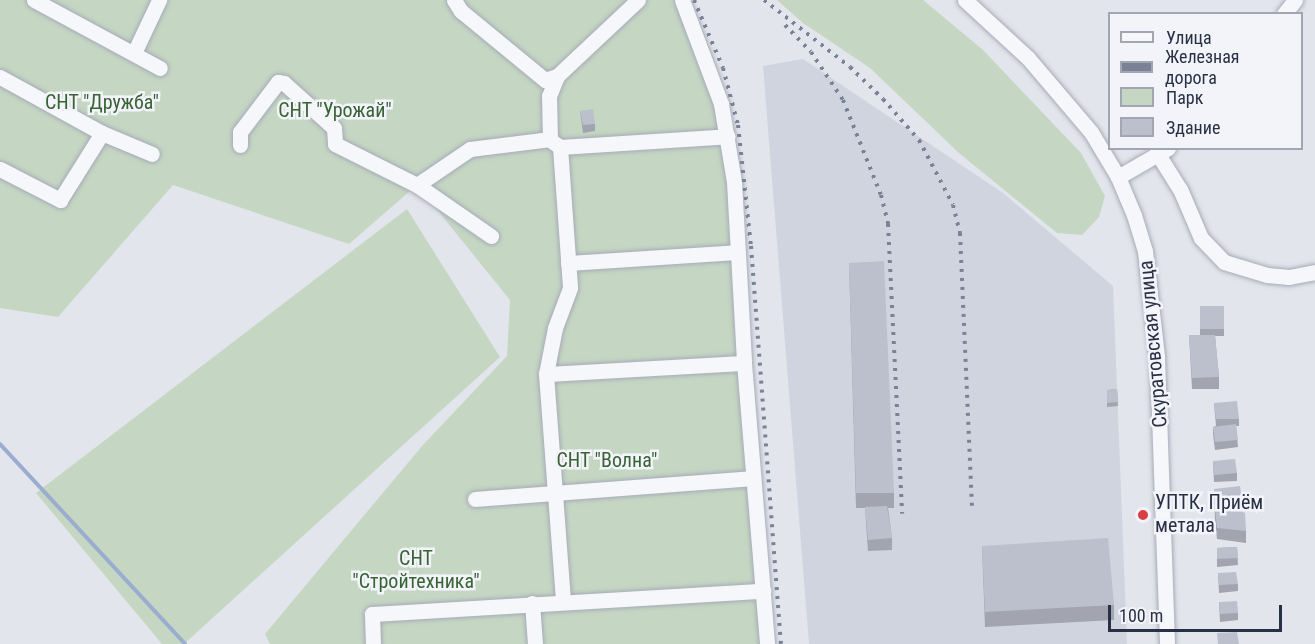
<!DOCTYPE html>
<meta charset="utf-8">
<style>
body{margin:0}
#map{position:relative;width:1315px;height:644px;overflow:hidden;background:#e3e5ec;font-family:"Roboto Condensed",sans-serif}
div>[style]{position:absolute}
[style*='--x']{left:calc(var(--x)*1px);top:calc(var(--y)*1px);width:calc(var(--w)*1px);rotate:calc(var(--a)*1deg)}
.built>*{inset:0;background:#d0d4de}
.green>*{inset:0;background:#c5d7c3}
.stream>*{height:4px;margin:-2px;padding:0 2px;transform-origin:2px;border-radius:2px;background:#9badcf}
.roads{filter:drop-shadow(0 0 2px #a7abb7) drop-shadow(0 0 2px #a7abb7)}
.minor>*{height:15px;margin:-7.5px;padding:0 7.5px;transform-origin:7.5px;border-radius:7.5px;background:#f6f7fa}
.rail>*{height:4px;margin-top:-2px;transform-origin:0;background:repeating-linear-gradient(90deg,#7a8297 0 3px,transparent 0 9px)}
.wall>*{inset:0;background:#a2a5af}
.building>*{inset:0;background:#bcc0cc}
.dots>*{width:16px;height:16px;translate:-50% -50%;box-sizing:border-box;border:3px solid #f3f4f9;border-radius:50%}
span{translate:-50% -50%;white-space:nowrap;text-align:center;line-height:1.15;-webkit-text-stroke:5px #f3f4f9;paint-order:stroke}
.park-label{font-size:20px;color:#386335}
.street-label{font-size:20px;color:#293046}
.poi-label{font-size:20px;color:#293046}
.left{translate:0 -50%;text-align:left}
.legend{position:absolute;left:1108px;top:12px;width:195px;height:138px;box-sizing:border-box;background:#f3f4f9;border:2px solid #a2a6b1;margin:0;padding:8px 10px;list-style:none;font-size:18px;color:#293046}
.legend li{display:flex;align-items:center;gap:12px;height:30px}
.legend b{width:30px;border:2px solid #a2a6b1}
.scale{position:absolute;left:1108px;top:605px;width:174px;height:27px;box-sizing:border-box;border:3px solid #293046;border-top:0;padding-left:8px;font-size:18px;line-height:21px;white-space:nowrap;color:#293046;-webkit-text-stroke:4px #f3f4f9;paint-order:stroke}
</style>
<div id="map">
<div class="built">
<i style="clip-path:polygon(803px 59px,1003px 193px,1113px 286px,1127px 644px,809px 644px,763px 66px)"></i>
</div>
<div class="green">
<i style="clip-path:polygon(0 0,682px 0,721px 104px,767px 644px,270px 644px,265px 634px,422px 446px,507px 356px,510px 300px,417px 185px,349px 244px,173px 185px,58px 317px,0 308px)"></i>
<i style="clip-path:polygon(777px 0,923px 0,983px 50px,1081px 153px,1105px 196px,1099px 217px,1082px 235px,1057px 233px,959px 153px,870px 68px,803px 23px)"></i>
<i style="clip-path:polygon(407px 209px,500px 357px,184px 644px,162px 644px,36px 493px)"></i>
</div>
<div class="stream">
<i style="--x:0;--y:444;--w:272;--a:47.2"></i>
</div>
<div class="roads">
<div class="minor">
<i style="--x:34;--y:0;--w:143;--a:28.4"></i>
<i style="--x:454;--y:0;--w:13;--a:58"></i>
<i style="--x:461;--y:11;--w:109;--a:39.4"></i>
<i style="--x:545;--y:80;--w:13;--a:-18"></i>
<i style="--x:682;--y:0;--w:111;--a:69.4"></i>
<i style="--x:721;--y:104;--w:79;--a:80.5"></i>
<i style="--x:734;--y:182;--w:181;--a:86.8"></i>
<i style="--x:744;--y:363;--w:282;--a:85.3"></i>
<i style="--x:965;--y:0;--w:86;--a:42.6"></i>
<i style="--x:1028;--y:58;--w:97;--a:49.6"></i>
<i style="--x:1091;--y:132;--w:52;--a:59"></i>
<i style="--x:1118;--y:177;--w:41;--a:67.2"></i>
<i style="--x:1134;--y:215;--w:38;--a:73"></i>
<i style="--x:1145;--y:251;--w:107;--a:83.5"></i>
<i style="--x:1157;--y:357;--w:287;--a:88"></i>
<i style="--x:1284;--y:14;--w:18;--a:-52"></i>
<i style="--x:134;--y:53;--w:59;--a:-64.7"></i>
<i style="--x:0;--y:77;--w:116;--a:28.8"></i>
<i style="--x:102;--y:133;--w:54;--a:22.8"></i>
<i style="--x:553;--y:142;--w:9;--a:36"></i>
<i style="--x:560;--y:147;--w:168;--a:-3.7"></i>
<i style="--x:240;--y:145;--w:13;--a:-90"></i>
<i style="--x:240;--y:132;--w:63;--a:-52.8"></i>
<i style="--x:278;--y:82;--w:6;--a:9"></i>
<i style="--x:284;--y:83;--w:67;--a:42"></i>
<i style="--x:334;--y:128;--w:16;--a:86"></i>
<i style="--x:335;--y:144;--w:92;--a:26.6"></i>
<i style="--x:417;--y:185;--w:90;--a:34.6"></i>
<i style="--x:560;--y:147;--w:141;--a:85.9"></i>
<i style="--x:570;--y:288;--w:43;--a:110.6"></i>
<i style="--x:555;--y:328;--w:47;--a:101.1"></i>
<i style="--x:546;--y:374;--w:228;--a:85.7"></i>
<i style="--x:1159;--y:156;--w:39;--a:58"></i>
<i style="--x:1180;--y:189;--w:53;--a:66.8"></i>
<i style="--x:1201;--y:238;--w:33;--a:46"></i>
<i style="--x:1224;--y:262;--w:45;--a:16.8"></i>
<i style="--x:1267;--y:275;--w:22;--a:5"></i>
<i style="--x:1289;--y:277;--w:26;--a:-11"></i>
<i style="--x:0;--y:169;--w:68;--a:27.3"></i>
<i style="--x:60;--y:200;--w:79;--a:-57.9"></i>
<i style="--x:1118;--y:177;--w:58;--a:-30.1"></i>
<i style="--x:417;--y:185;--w:64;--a:-34.2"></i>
<i style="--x:470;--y:149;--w:81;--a:-7.1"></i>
<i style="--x:550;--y:139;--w:43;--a:-91.3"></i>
<i style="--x:549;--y:96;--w:22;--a:-68"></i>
<i style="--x:557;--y:76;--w:111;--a:-43.2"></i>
<i style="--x:568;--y:263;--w:169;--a:-3.7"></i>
<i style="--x:546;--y:374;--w:198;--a:-3.2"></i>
<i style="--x:475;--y:499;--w:279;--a:-4.3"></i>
<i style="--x:532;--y:603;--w:41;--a:85.8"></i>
<i style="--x:373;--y:644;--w:30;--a:-92"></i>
<i style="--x:372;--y:614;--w:392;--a:-3.4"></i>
</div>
</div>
<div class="rail">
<i style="--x:694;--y:0;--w:74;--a:66.9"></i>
<i style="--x:723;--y:68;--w:59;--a:75.3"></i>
<i style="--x:738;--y:125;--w:122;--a:83.9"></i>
<i style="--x:751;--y:246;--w:399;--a:85.7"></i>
<i style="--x:764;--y:0;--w:109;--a:37.9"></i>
<i style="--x:850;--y:67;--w:46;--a:44.1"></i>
<i style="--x:883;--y:99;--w:55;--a:48.7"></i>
<i style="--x:919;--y:140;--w:73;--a:62.4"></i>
<i style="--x:953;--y:205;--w:29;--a:76"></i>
<i style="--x:960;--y:233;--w:278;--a:87.5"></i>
<i style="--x:785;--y:25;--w:37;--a:46"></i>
<i style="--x:811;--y:52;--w:58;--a:56.3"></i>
<i style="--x:843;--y:100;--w:102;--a:68.2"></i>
<i style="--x:881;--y:195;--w:30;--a:76"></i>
<i style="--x:888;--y:224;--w:290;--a:87.2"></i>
</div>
<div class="wall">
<i style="clip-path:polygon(580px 111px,595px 124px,595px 131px,583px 133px)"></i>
<i style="clip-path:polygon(849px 263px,894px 493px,894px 508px,888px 508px,892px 538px,892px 550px,868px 551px,865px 508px,856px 508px)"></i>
<i style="clip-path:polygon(1200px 306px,1224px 306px,1224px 336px,1215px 336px,1219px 377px,1219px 389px,1192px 389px,1189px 335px,1200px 335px)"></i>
<i style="clip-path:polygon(1117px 389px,1118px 406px,1107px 407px,1107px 390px)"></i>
<i style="clip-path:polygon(1214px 403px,1239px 419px,1239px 426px,1236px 426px,1238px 447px,1215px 450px,1213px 434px,1213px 427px,1216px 426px)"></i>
<i style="clip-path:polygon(1213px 461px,1237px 473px,1237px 481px,1214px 482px)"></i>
<i style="clip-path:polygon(1214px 489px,1242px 500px,1242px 508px,1235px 508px,1246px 531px,1246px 543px,1217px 539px,1215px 520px)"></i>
<i style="clip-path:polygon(982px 546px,1114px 605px,1114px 620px,985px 627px)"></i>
<i style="clip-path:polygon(1237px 547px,1238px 565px,1217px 567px,1217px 548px)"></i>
<i style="clip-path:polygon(1218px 573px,1238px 584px,1238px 591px,1219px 593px)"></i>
<i style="clip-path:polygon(1219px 602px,1238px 613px,1238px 620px,1220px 622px)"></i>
</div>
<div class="building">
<i style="clip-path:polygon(593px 109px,595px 124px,583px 125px,580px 111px)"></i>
<i style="clip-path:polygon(884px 261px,894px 493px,856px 493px,849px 263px)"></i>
<i style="clip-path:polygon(1200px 306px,1224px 306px,1224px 329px,1200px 329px)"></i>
<i style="clip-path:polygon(1189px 335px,1215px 335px,1219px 377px,1192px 378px)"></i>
<i style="clip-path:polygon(1117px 389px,1118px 402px,1107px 403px,1107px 390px)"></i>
<i style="clip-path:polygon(1237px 401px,1239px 419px,1216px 419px,1214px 403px)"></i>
<i style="clip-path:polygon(1236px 424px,1238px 440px,1215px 442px,1213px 427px)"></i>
<i style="clip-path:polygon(1235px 459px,1237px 473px,1214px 475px,1213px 461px)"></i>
<i style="clip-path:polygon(1240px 486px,1242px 500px,1215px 502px,1214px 489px)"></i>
<i style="clip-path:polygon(887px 506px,892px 538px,868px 540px,865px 507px)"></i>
<i style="clip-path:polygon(1232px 507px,1245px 513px,1246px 531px,1217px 528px,1215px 508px)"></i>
<i style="clip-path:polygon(1108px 538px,1114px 605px,985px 612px,982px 546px)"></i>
<i style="clip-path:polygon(1237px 547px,1238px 558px,1217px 559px,1217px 548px)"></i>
<i style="clip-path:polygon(1236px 572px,1238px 584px,1219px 585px,1218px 573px)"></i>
<i style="clip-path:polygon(1237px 601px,1238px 613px,1220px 614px,1219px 602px)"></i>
<i style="clip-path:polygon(1237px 632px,1239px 644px,1218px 644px,1217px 633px)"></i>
</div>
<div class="dots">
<i style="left:1143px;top:515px;background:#da3e42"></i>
</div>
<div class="park-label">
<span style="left:102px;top:102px">СНТ "Дружба"</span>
<span style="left:335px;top:110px">СНТ "Урожай"</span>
<span style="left:607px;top:460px">СНТ "Волна"</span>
<span style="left:416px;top:570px">СНТ<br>"Стройтехника"</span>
</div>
<div class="street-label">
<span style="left:1153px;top:344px;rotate:-95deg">Скуратовская улица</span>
</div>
<div class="poi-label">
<span class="left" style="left:1155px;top:514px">УПТК, Приём<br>метала</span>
</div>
<ul class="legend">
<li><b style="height:8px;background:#f6f7fa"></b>Улица</li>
<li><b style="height:8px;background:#7a8297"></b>Железная дорога</li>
<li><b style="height:16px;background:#c5d7c3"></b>Парк</li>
<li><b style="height:16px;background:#bcc0cc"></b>Здание</li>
</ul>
<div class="scale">100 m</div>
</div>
